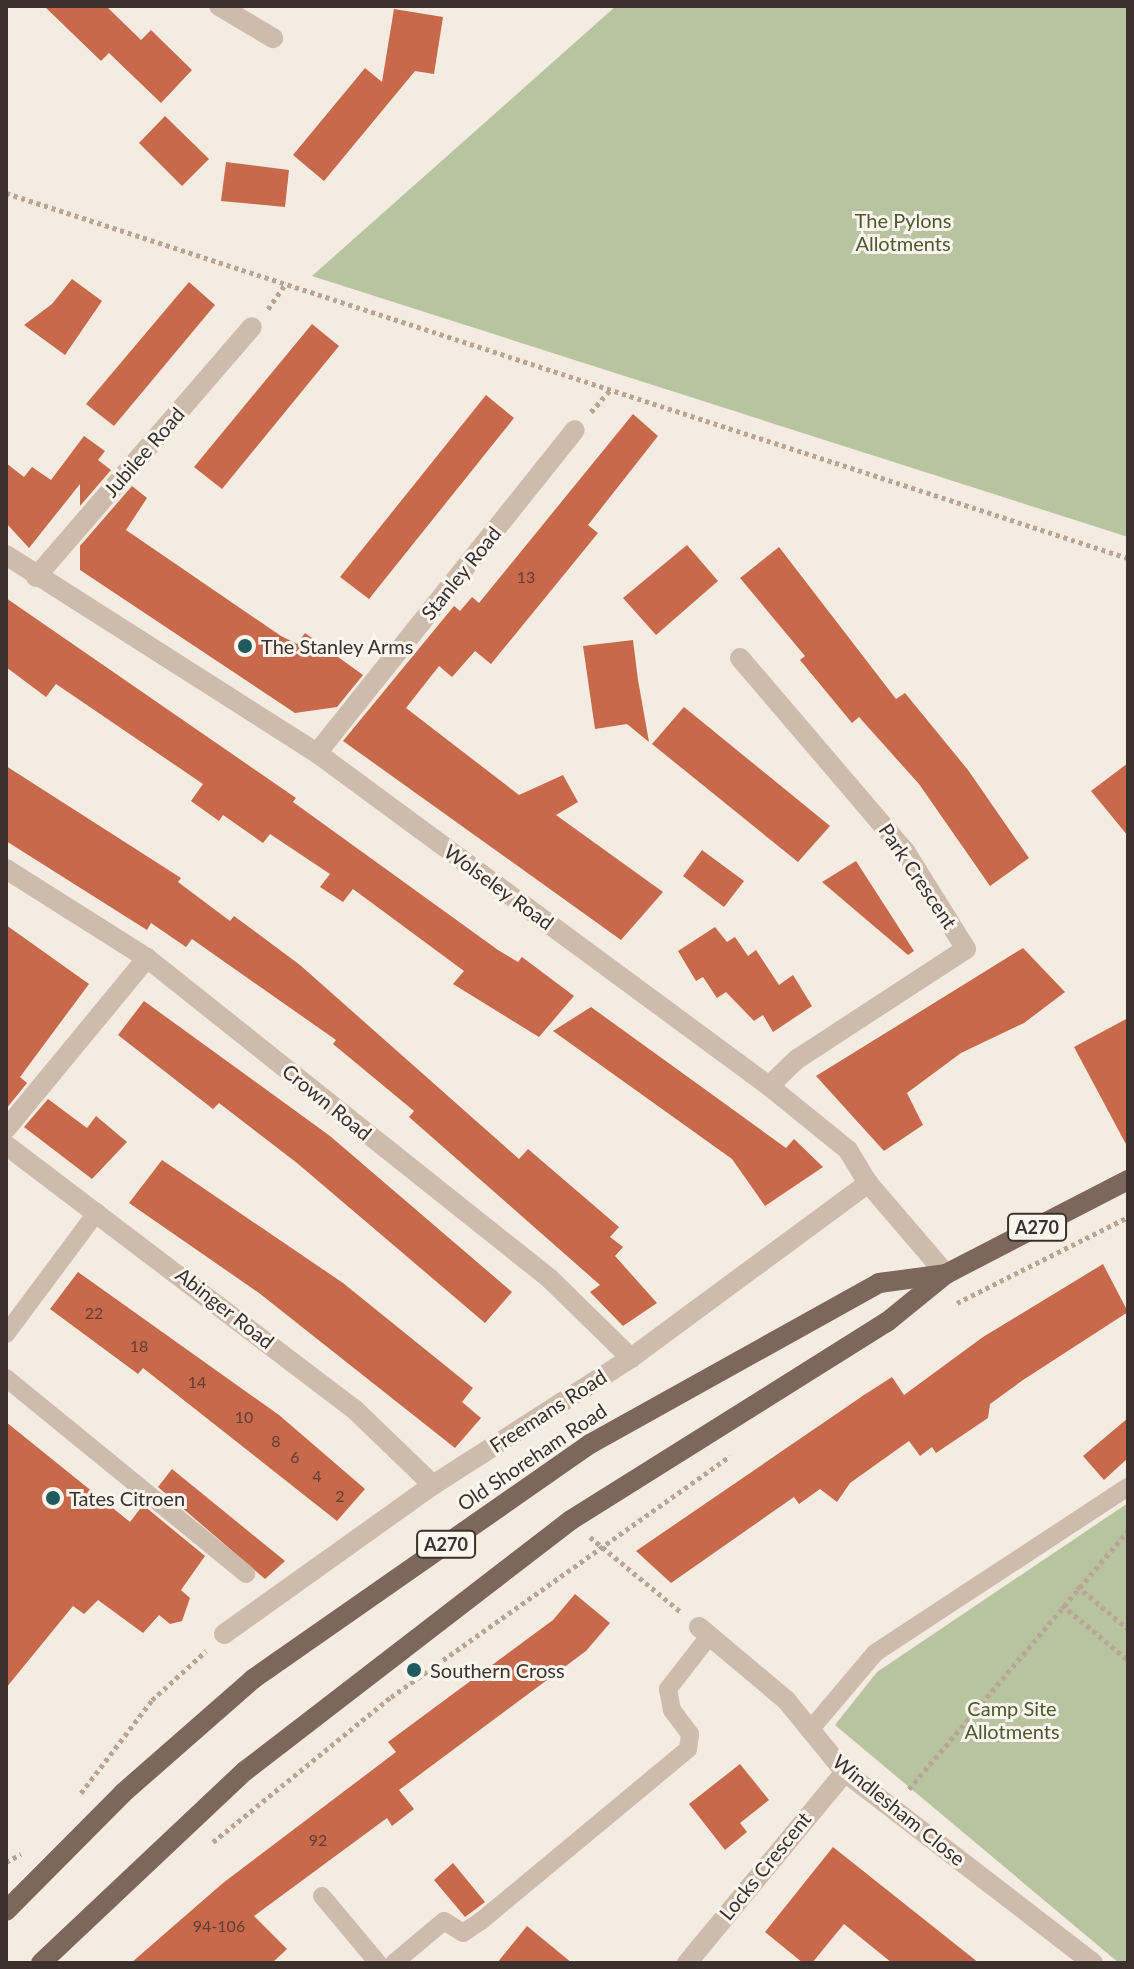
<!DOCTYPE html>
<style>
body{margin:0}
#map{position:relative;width:1134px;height:1969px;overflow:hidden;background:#f4ebe1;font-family:Lato,sans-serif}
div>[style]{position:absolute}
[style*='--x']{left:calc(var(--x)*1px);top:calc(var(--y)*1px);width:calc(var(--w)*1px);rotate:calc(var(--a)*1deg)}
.green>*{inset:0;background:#b8c4a0}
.building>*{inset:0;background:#c8694b}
.path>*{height:5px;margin-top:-2.5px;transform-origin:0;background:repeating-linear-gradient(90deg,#b9a596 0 4px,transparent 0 8px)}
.service>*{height:18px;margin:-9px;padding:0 9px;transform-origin:9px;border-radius:9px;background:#cdbbac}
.minor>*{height:20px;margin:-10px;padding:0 10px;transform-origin:10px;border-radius:10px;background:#cdbbac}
.primary>*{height:20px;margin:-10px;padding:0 10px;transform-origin:10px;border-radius:10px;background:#7d675c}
.dots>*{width:22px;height:22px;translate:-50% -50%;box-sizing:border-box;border:4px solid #fbf5ee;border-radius:50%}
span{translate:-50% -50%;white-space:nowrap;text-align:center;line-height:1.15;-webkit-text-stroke:6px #fbf5ee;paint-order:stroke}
.number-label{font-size:16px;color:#5e3e33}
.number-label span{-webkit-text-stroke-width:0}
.shield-label span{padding:2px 6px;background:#fbf5ee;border:2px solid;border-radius:6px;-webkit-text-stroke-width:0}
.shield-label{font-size:18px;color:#3b302b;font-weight:700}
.park-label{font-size:20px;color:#4a5a2e}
.street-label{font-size:20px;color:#3b302b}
.poi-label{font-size:20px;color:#3b302b}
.left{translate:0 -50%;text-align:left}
.frame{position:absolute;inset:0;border:8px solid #3b302b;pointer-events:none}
</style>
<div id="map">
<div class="green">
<i style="clip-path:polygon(616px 6px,1128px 6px,1128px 537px,312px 276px)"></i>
<i style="clip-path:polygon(1128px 1503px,1128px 1963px,1119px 1963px,835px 1725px,877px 1672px)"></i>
</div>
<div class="building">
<i style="clip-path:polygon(44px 6px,106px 6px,141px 40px,151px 30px,192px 70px,161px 103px,109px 53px,101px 61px)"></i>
<i style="clip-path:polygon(394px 9px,443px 17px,434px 74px,415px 71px,324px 181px,293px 155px,365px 68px,382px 82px)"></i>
<i style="clip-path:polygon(165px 116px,209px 159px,182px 186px,139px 143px)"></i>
<i style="clip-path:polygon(226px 162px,289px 170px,285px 207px,221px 201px)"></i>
<i style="clip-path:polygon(72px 279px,102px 301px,65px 355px,24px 325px,52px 304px)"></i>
<i style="clip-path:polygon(189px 282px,215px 305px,114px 426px,86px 404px)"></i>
<i style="clip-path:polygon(312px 324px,339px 346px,222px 489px,194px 467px)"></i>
<i style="clip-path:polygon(486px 395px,514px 418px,369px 599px,340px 577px)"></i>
<i style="clip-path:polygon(633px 414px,658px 436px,588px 525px,598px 533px,491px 664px,475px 651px,452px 677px,439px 666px,406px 708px,519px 795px,563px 775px,578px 802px,556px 815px,663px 892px,621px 940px,343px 741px,454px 606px,460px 611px,472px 597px,479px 603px)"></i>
<i style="clip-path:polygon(84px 436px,105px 451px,98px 460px,111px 470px,80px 506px,80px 484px,29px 548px,6px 523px,6px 463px,24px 477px,32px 467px,51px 480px)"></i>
<i style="clip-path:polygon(132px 486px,147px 498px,126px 530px,281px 636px,297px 644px,305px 633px,363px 675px,337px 707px,295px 713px,80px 570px,80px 546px)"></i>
<i style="clip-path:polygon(687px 545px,718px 581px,656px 635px,623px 598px)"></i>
<i style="clip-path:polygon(779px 547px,896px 699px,905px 693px,968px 770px,1029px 858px,990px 886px,919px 784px,859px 717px,852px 723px,800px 660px,805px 656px,740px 578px)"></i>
<i style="clip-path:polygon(6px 598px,296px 798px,293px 802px,498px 950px,518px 962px,522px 957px,574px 996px,539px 1037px,453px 984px,464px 971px,353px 889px,343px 902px,320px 887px,330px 874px,270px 834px,263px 843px,223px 815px,219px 821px,191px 801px,203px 784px,56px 684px,46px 697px,6px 667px)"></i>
<i style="clip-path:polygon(633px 640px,638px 680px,649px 742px,627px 724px,595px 729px,583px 646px)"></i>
<i style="clip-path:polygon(684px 707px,830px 826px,798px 862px,652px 744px)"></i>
<i style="clip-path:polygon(1128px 763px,1128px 836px,1091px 791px)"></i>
<i style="clip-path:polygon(6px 766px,181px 878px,178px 882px,230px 921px,234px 916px,300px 965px,519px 1159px,528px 1149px,619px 1227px,610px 1237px,623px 1247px,615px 1256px,657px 1303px,623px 1326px,590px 1292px,600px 1285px,409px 1117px,414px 1111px,333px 1044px,336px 1040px,192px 939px,186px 947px,151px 923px,147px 930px,6px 841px)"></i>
<i style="clip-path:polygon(702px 850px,744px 881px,724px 907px,683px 876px)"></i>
<i style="clip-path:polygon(856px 861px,914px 951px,908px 955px,822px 882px)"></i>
<i style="clip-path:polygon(6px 925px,89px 984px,20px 1077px,27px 1083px,6px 1109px)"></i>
<i style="clip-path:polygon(715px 927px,727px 942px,735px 937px,748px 956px,756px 950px,779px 985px,793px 975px,812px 1006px,773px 1032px,763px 1015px,754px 1021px,726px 992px,717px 998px,703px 977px,696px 981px,678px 951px)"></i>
<i style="clip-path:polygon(1023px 948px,1065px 992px,1024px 1023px,961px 1053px,907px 1093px,923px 1125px,884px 1151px,816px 1076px)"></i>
<i style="clip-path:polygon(144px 1001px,330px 1136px,512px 1292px,485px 1323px,297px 1163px,219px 1103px,213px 1109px,118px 1035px)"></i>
<i style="clip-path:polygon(591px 1007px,786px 1148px,794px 1139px,823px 1167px,765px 1206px,732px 1159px,553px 1031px)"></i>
<i style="clip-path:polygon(1128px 1018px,1128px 1148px,1074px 1047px)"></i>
<i style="clip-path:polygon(48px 1099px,87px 1128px,96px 1116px,127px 1142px,92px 1179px,24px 1127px)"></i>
<i style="clip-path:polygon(162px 1160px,343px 1283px,473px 1388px,462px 1402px,481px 1418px,455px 1448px,259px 1293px,129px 1203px)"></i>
<i style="clip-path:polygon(1103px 1264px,1128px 1312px,1023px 1380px,990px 1404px,988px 1418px,936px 1453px,932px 1447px,920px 1456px,909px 1441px,850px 1483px,837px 1502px,820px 1489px,799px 1504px,794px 1497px,671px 1583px,636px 1551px,864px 1395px,892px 1377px,904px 1395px,983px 1337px)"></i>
<i style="clip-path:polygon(78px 1272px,279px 1415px,365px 1489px,337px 1521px,143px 1368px,138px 1374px,50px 1309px)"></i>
<i style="clip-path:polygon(1128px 1418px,1128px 1458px,1104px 1480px,1083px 1456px)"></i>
<i style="clip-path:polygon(6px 1422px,130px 1522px,143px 1505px,205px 1556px,181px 1590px,190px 1598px,182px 1621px,170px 1624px,159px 1615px,143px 1633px,98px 1600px,84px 1614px,73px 1606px,6px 1688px)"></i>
<i style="clip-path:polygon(172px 1469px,285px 1561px,265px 1579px,258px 1573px,158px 1487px)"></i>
<i style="clip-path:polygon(575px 1594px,610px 1623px,586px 1651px,399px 1790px,414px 1809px,392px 1826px,387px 1818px,254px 1916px,287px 1949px,272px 1963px,131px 1963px,223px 1883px,396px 1752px,388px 1742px,553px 1620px)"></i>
<i style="clip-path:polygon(740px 1764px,769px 1800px,740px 1823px,747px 1832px,725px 1850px,689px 1804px)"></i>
<i style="clip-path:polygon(833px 1847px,979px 1963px,892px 1963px,844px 1924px,812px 1963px,803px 1963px,765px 1932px)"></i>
<i style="clip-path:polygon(453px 1863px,485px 1902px,465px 1917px,434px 1880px)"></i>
<i style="clip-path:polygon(527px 1926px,572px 1963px,497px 1963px)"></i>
</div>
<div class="path">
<i style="--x:6;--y:193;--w:1180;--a:18.02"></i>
<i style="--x:268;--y:309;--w:32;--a:-55"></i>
<i style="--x:591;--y:412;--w:30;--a:-49"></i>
<i style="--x:957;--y:1303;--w:191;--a:-26.7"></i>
<i style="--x:590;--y:1537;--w:118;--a:39.5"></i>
<i style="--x:1077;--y:1586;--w:67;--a:40.1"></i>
<i style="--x:1062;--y:1605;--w:86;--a:39.8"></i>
<i style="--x:909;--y:1789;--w:338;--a:-49.7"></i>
<i style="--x:81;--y:1793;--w:117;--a:-52.6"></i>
<i style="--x:152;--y:1700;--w:73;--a:-42.2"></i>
<i style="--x:213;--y:1842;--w:230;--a:-39.2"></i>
<i style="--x:391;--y:1697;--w:416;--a:-35.4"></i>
<i style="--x:6;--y:1862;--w:17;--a:-28"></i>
</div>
<div class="service">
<i style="--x:6;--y:1334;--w:152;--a:-53.3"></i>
<i style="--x:6;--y:1378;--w:310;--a:39.2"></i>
<i style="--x:810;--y:1730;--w:101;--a:-49.8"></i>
<i style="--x:875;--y:1653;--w:303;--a:-33.3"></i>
<i style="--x:322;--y:1896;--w:87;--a:50.1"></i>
<i style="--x:394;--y:1963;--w:65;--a:-40"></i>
<i style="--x:444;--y:1921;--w:22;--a:32"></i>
<i style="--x:463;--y:1933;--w:22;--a:-34"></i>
<i style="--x:481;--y:1921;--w:269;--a:-39.7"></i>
<i style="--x:688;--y:1749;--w:15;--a:-82"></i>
<i style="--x:690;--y:1734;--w:30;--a:-127"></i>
<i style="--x:672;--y:1710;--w:21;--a:-101"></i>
<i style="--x:668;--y:1689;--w:68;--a:-52.1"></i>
</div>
<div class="minor">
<i style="--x:219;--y:6;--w:63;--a:30.7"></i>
<i style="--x:6;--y:555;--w:369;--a:32.5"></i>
<i style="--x:317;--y:753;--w:561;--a:36.38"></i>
<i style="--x:769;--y:1086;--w:102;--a:39"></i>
<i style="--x:848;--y:1150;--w:39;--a:59"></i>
<i style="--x:868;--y:1183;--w:120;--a:49.4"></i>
<i style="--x:36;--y:577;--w:330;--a:-49.2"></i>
<i style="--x:740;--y:658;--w:254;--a:49.5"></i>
<i style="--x:905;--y:851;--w:115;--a:58.1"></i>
<i style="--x:966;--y:949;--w:202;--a:146.9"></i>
<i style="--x:797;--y:1059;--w:39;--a:136"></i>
<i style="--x:317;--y:753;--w:413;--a:-51.4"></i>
<i style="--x:6;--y:869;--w:167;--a:32.3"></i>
<i style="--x:147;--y:958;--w:514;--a:38.52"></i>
<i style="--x:549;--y:1278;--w:115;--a:44.3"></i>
<i style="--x:6;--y:1129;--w:222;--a:-50.5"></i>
<i style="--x:6;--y:1145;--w:435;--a:37.2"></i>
<i style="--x:353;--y:1408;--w:111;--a:43.9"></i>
<i style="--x:699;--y:1627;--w:114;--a:40"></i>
<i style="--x:786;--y:1700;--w:93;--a:50.7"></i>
<i style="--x:845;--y:1772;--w:313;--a:37.6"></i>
<i style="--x:224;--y:1634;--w:257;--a:-35.5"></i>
<i style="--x:433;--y:1485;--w:235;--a:-32.7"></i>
<i style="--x:631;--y:1358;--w:295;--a:-36.4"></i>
<i style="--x:687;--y:1963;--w:248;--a:-50.4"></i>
</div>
<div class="primary">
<i style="--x:6;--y:1911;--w:166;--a:-45.2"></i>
<i style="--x:123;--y:1793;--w:173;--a:-41.2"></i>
<i style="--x:253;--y:1679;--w:411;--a:-34.9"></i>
<i style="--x:590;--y:1444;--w:331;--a:-29.1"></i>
<i style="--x:879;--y:1283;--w:68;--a:-7.7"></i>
<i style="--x:41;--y:1963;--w:280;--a:-43.3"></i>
<i style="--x:245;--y:1771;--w:411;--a:-37.6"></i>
<i style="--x:571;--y:1520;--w:373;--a:-32.1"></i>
<i style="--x:887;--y:1322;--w:76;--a:-39.1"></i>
<i style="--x:946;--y:1274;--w:205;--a:-27.3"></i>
</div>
<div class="dots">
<i style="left:245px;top:646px;background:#1f5a5e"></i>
<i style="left:53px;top:1498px;background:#1f5a5e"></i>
<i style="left:414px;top:1670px;background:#1f5a5e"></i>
</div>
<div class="number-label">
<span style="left:526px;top:577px">13</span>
<span style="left:94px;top:1313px">22</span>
<span style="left:139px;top:1346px">18</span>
<span style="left:197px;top:1382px">14</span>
<span style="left:244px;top:1417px">10</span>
<span style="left:276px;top:1441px">8</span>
<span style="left:295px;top:1457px">6</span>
<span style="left:317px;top:1476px">4</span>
<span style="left:340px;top:1496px">2</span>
<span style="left:318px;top:1840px">92</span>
<span style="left:219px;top:1926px">94-106</span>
</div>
<div class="shield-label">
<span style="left:1037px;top:1227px">A270</span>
<span style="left:446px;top:1544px">A270</span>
</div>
<div class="park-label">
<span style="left:903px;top:232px">The Pylons<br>Allotments</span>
<span style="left:1012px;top:1720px">Camp Site<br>Allotments</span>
</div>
<div class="street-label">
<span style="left:144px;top:452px;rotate:-49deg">Jubilee Road</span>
<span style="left:461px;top:573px;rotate:-51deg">Stanley Road</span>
<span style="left:918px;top:876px;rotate:56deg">Park Crescent</span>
<span style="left:499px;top:887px;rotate:36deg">Wolseley Road</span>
<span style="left:327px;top:1102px;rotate:39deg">Crown Road</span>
<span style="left:225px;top:1308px;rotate:38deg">Abinger Road</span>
<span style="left:548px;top:1411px;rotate:-33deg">Freemans Road</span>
<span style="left:532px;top:1457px;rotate:-34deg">Old Shoreham Road</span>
<span style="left:899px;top:1810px;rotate:39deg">Windlesham Close</span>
<span style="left:765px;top:1866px;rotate:-51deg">Locks Crescent</span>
</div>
<div class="poi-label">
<span class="left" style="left:261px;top:646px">The Stanley Arms</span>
<span class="left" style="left:69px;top:1498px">Tates Citroen</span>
<span class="left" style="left:430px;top:1670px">Southern Cross</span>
</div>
<div class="frame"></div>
</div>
